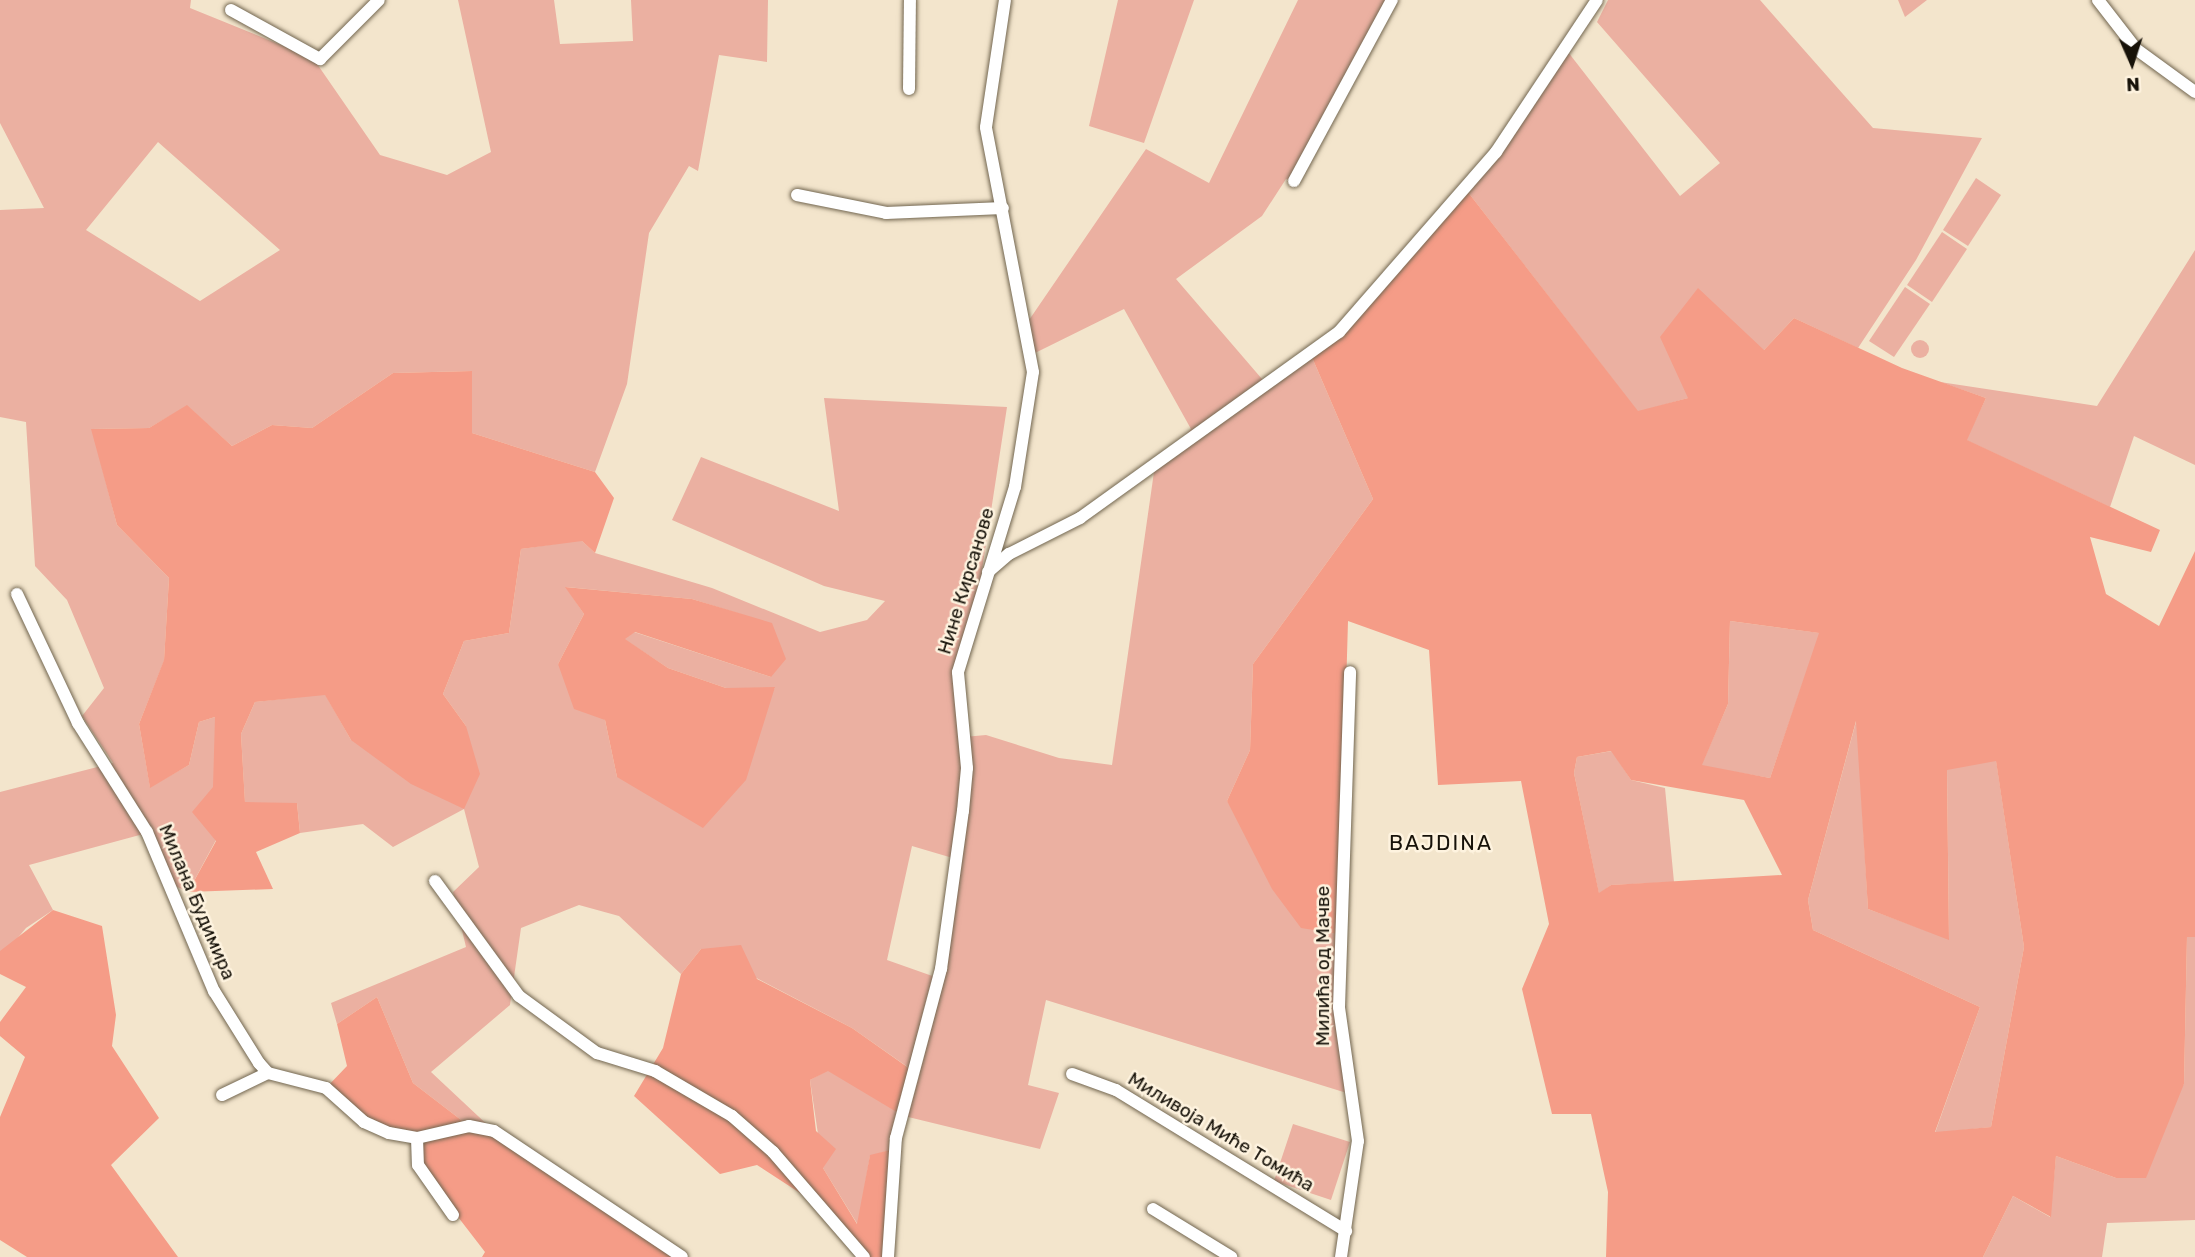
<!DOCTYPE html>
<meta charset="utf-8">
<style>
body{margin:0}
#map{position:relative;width:2195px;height:1257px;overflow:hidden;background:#f3e5cc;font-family:Rubik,sans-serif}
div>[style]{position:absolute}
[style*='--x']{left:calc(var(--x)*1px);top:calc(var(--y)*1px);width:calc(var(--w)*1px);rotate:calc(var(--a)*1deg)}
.green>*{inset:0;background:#ebb0a1}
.round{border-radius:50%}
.forest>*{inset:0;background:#f59c87}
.roads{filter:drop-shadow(0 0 2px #726650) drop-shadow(0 0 2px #726650)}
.minor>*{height:12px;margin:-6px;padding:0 6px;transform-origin:6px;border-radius:6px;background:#fff}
span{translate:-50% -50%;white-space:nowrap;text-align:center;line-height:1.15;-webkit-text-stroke:5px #fef3df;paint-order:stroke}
.street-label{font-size:19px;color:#171209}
.neighbourhood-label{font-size:21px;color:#171209;letter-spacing:2px}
.north{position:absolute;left:2097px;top:28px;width:70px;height:70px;-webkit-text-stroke:5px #fef3df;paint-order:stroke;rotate:177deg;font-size:19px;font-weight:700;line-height:28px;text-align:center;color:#171209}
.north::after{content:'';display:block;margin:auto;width:24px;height:32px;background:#171209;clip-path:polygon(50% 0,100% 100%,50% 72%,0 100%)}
</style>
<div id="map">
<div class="green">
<i style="clip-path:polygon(evenodd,0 0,191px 0,190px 8px,313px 58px,380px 155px,447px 175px,491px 152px,458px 0,554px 0,560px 44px,633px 41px,631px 0,768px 0,767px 62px,719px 55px,698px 171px,689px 166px,649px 233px,627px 384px,595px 472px,472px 433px,471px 371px,393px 373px,312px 428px,272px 425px,232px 446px,187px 406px,149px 428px,92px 429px,117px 525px,169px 578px,164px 661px,139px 724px,150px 787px,189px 765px,199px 722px,215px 717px,216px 840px,188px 892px,171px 884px,147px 833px,29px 865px,53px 910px,26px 928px,5px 953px,0 951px,0 792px,113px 763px,82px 716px,104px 688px,67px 600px,35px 566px,26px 422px,0 417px,0 210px,44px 208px,0 123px,0 0,158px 142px,280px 250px,200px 301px,86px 230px,158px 142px)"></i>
<i style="clip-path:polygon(1118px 0,1194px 0,1144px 143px,1089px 126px)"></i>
<i style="clip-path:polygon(evenodd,1298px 0,1392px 0,1294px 181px,1286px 179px,1262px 216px,1176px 279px,1268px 386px,1311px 355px,1373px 499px,1253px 664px,1250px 750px,1227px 801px,1339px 934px,1350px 1094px,1046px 1000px,1028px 1085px,1059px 1093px,1040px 1149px,900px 1115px,894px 1149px,870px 1156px,858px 1225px,823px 1168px,810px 1080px,828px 1070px,857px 1087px,912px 1070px,852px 1028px,701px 949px,681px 974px,619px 916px,579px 905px,521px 928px,510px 1005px,431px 1072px,494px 1131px,469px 1126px,413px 1083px,377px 997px,337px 1024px,331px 1003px,466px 947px,453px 892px,479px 867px,464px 809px,393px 847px,363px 824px,300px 833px,297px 803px,245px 803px,241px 734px,255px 702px,325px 694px,351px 740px,466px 726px,443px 694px,464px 641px,509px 633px,521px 549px,581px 540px,595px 553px,712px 588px,820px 632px,867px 620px,885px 601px,824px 586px,672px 520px,701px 457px,839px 511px,824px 398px,1007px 407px,972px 635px,958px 672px,964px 737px,986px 735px,1059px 758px,1112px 765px,1154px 472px,1191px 429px,1124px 309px,1035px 353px,1027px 323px,1146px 149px,1209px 183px,1298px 0,566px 587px,692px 599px,772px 624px,771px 677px,634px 632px,624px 639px,668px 668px,726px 688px,775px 688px,617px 777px,605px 720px,558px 664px,584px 614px,566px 587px,1298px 0,912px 846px,956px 859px,938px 978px,887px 960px,912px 846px)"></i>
<i style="clip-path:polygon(1608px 0,1760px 0,1873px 128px,1982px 138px,1916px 260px,1858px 348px,1794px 318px,1764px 350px,1688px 398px,1638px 412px,1464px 187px,1568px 52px,1680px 196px,1720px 163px,1597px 22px)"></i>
<i style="clip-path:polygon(1898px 0,1927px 0,1905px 17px)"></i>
<i style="clip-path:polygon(1976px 178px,2001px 195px,1968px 246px,1943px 230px)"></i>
<i style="clip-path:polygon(1942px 232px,1967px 249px,1932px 302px,1907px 285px)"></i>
<i style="clip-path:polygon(2195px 250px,2195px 465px,2134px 436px,2110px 507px,1966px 440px,1986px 398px,1940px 382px,2097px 406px)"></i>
<i style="clip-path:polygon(1905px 287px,1930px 304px,1894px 357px,1869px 341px)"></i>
<i class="round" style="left:1911px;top:340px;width:18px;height:18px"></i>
<i style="clip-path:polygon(1730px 621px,1820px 633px,1770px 778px,1701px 766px,1728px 704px)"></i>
<i style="clip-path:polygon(1857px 718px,1868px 909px,1949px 939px,1947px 769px,1996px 760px,2024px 947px,1991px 1127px,1935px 1133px,1980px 1007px,1813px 930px,1808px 900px)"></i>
<i style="clip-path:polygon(1612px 751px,1631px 780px,1665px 788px,1674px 882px,1611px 885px,1599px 894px,1574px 773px,1577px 757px)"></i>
<i style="clip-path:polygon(2187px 937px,2195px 937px,2195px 1220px,2107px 1223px,2102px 1257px,1983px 1257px,2013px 1196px,2050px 1217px,2056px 1156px,2116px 1178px,2184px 1084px)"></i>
<i style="clip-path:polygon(1293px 1124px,1350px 1142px,1331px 1200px,1274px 1181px)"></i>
</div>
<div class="forest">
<i style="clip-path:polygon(evenodd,1464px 187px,1638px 411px,1688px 398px,1660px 337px,1698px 288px,1764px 350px,1794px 318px,1902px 368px,1986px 398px,1967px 440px,2160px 530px,2151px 552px,2090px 537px,2106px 594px,2159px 626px,2195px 551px,2195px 937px,2187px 937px,2184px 1084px,2146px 1178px,2116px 1178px,2056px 1156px,2051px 1217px,2013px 1196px,1983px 1257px,1606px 1257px,1608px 1192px,1591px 1114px,1552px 1114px,1522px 989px,1549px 924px,1521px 781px,1438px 785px,1429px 650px,1348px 621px,1339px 934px,1301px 928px,1272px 889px,1227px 801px,1250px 750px,1253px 664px,1373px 499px,1311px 355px,1464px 187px,1730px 621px,1819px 633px,1770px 778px,1702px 765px,1728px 704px,1730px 621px,1464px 187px,1856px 721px,1868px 909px,1949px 940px,1947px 770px,1996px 761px,2024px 947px,1991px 1127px,1935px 1132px,1980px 1007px,1813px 930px,1808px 900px,1856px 721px,1464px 187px,1611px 751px,1631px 780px,1744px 800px,1782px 875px,1611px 885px,1599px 893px,1574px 773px,1577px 757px,1611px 751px)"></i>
<i style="clip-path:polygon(472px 371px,472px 433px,595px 472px,614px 498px,595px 553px,582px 541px,521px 549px,509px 633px,464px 641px,443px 694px,466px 726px,480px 774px,464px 809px,411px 784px,351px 740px,325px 695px,255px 702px,241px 734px,245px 802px,297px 803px,300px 833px,256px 852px,273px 889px,188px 892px,216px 841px,192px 812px,213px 787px,215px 717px,199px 722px,189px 765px,150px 788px,139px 724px,164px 660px,169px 578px,117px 525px,91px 429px,149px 428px,187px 405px,232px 446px,272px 425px,312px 428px,393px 373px)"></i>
<i style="clip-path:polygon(565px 587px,692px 599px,772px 623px,786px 659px,771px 677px,635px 632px,625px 639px,668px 668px,726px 688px,775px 687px,746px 780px,703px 828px,617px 777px,605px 720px,574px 709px,558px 664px,584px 614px)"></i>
<i style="clip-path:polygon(53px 910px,102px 926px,116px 1015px,112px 1046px,159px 1118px,111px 1165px,178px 1257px,27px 1257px,0 1240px,0 1117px,25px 1057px,0 1036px,0 1022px,26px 987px,0 974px,0 951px)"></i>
<i style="clip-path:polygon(741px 945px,757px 979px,852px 1028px,913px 1071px,900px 1114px,828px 1071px,810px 1080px,816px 1131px,836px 1149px,823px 1168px,857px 1224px,870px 1155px,894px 1149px,888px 1257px,859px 1257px,826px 1210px,757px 1165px,720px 1174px,634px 1096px,663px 1048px,681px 974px,701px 949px)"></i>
<i style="clip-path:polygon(377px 997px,413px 1083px,469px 1126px,494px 1131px,682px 1257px,482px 1257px,485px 1252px,418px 1165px,417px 1138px,389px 1133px,326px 1088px,347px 1066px,337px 1024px)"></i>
</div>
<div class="roads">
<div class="minor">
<i style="--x:2098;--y:0;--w:62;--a:52.2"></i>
<i style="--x:2136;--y:49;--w:73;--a:36.1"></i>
<i style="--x:231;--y:10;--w:102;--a:28.8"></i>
<i style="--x:320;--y:59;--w:83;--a:-45"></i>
<i style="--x:909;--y:89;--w:89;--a:-89.4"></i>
<i style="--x:1294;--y:181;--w:206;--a:-61.6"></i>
<i style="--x:797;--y:195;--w:91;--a:11.4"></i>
<i style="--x:886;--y:213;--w:117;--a:-2.4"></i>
<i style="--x:988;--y:572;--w:28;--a:-41"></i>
<i style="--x:1009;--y:554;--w:80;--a:-26.9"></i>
<i style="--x:1080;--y:518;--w:319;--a:-35.7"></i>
<i style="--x:1339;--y:332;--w:239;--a:-48.9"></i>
<i style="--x:1496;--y:152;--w:182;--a:-56.4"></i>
<i style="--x:17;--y:594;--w:143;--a:64.7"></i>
<i style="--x:78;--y:723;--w:129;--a:57.7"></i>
<i style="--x:147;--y:832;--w:173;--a:67.2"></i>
<i style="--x:214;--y:991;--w:85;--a:58"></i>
<i style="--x:259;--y:1063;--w:13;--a:48"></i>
<i style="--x:268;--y:1073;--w:60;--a:14.5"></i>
<i style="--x:326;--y:1088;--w:51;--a:41.8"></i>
<i style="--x:364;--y:1122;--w:27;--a:24"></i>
<i style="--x:389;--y:1133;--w:28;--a:10"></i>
<i style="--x:417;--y:1138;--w:53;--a:-13"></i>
<i style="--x:469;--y:1126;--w:25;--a:11"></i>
<i style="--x:494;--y:1131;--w:226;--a:33.8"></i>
<i style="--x:435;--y:881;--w:142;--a:53.9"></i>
<i style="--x:519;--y:996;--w:97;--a:36.2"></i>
<i style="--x:597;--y:1053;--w:61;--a:17.2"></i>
<i style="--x:655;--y:1071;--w:89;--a:30.3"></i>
<i style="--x:732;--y:1116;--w:55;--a:41.3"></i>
<i style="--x:773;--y:1152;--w:139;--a:49.1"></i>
<i style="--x:1072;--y:1074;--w:47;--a:20"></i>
<i style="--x:1116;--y:1090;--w:270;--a:31.5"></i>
<i style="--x:222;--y:1095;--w:51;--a:-25.6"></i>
<i style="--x:417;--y:1138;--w:27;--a:88"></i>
<i style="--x:418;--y:1165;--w:61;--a:55"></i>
<i style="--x:1153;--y:1209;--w:92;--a:31.6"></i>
<i style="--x:888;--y:1257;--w:119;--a:-86.2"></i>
<i style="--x:896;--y:1138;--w:175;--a:-75.1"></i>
<i style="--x:941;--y:969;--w:160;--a:-82.1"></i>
<i style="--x:963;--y:811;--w:43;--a:-84.7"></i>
<i style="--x:967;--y:768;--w:96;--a:-95.4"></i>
<i style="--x:958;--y:672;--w:194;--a:-72.9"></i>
<i style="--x:1015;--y:487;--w:116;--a:-81.1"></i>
<i style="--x:1033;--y:372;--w:249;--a:-100.9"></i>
<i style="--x:986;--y:127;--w:128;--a:-81.5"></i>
<i style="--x:1341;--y:1257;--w:117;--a:-81.7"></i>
<i style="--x:1358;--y:1141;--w:135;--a:-98.1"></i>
<i style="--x:1339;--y:1007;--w:335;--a:-88.1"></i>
</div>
</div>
<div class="street-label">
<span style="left:966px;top:581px;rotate:-73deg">Нине Кирсанове</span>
<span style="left:197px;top:902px;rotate:67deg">Милана Будимира</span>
<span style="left:1323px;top:966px;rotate:-90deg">Милића од Мачве</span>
<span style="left:1221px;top:1132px;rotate:31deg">Миливоја Миће Томића</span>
</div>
<div class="neighbourhood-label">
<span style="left:1441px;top:843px">BAJDINA</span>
</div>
<div class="north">N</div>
</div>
